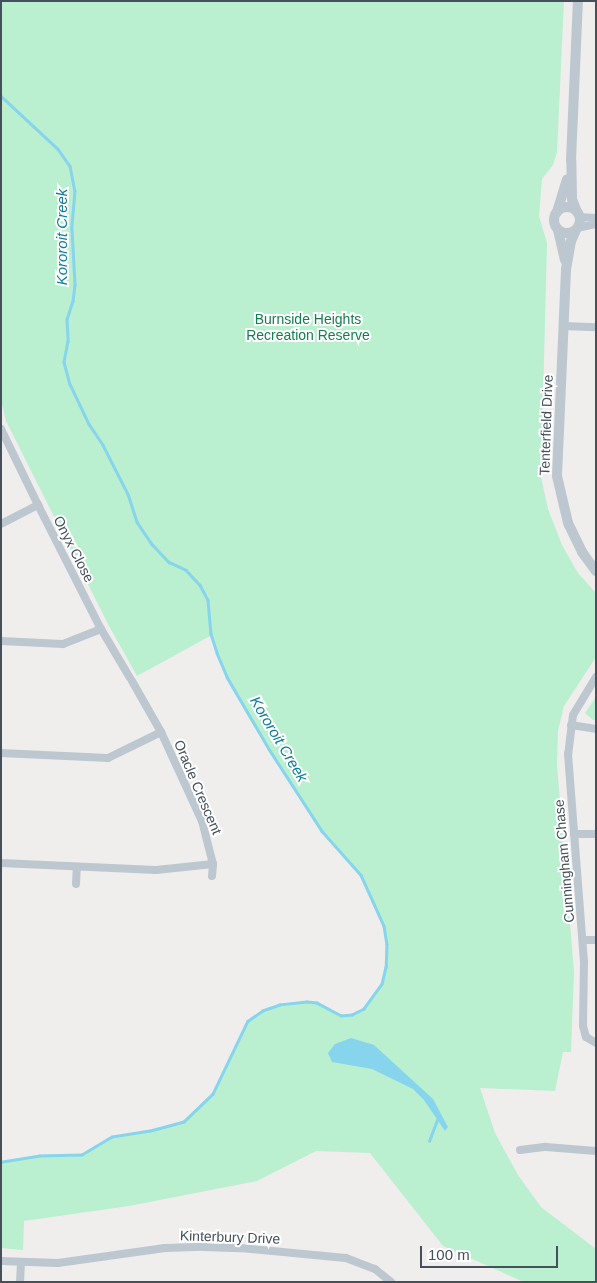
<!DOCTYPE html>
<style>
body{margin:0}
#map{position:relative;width:597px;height:1283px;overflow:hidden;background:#f0eded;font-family:Helvetica,sans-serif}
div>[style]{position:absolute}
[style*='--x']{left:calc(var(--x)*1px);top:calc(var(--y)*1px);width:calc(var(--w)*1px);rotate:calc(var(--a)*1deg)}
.green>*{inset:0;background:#baefd0}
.water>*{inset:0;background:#87d4ed}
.stream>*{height:2.5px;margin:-1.25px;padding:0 1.25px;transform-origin:1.25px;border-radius:1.25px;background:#87d4ed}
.minor>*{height:8px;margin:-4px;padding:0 4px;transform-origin:4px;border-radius:4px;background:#bdc7d0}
.tertiary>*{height:10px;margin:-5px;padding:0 5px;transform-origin:5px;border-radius:5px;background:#bdc7d0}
.tertiary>.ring{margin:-5px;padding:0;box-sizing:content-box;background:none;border:10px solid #bdc7d0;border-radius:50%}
span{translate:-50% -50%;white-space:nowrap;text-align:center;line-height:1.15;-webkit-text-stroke:4px #fff;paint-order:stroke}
.park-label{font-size:14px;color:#157d4d}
.street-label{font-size:14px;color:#45505b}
.water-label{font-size:15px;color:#0a7ca1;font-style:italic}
.frame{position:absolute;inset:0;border:2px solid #45505b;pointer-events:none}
.scale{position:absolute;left:420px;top:1246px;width:138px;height:22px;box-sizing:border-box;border:2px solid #45505b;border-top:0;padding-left:6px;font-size:15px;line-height:18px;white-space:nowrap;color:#45505b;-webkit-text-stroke:4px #fff;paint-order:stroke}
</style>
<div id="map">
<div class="green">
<i style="clip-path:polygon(1px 1px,564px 1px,557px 152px,553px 165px,542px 179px,539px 216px,547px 243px,541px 477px,548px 509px,562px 545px,578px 573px,596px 593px,596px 657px,564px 706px,558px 731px,557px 765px,574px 972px,571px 1052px,563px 1052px,555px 1091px,480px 1088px,495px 1133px,518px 1175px,541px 1207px,596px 1249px,596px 1282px,524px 1282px,443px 1246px,370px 1153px,316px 1151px,257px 1181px,129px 1206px,24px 1221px,23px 1250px,1px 1248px,1px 1162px,40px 1156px,82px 1155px,112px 1137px,150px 1131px,184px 1122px,213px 1094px,248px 1021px,263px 1011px,280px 1005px,307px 1002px,317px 1003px,341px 1016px,352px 1015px,364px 1009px,382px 984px,386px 967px,387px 944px,384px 925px,361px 875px,322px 831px,269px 749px,227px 677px,212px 635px,137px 676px,109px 626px,6px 421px,1px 401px)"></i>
<i style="clip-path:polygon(596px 697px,596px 720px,593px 720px,585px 713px)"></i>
</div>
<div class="water">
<i style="clip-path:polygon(351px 1038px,374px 1045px,433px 1099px,448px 1127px,445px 1131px,424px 1100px,413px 1089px,372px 1069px,332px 1062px,328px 1053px,335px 1044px)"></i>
</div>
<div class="stream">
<i style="--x:1;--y:96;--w:78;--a:42.9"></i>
<i style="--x:58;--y:149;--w:21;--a:55"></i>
<i style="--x:70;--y:166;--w:25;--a:79"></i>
<i style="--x:75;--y:191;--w:38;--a:95"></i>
<i style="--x:72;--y:229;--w:56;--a:86.9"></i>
<i style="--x:75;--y:285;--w:16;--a:97"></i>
<i style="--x:73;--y:301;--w:19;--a:108"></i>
<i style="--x:67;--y:319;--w:22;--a:87"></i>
<i style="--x:68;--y:341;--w:21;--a:101"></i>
<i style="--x:64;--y:362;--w:23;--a:75"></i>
<i style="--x:70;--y:384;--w:44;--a:64.6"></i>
<i style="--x:89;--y:424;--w:25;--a:56"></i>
<i style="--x:103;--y:445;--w:55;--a:63"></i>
<i style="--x:128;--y:494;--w:29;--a:72"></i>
<i style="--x:137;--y:522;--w:27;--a:56"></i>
<i style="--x:152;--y:544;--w:25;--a:47"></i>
<i style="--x:169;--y:562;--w:19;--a:25"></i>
<i style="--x:186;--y:570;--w:21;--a:47"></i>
<i style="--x:200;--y:585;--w:17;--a:62"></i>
<i style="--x:208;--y:600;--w:34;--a:85"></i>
<i style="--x:211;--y:634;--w:20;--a:72"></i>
<i style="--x:217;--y:653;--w:26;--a:67"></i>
<i style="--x:227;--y:677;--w:83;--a:59.7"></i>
<i style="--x:269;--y:749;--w:98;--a:57.1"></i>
<i style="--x:322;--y:831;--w:59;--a:48.4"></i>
<i style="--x:361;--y:875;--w:56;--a:65.7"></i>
<i style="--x:384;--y:926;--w:18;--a:81"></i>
<i style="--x:387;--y:944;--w:23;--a:92"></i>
<i style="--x:386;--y:967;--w:17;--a:103"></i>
<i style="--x:382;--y:984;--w:31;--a:126"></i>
<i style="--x:364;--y:1009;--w:13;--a:153"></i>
<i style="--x:352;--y:1015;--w:11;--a:175"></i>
<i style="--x:341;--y:1016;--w:27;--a:-152"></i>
<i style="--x:317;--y:1003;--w:10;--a:-174"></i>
<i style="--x:307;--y:1002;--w:27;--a:174"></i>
<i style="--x:280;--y:1005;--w:18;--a:161"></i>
<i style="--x:263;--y:1011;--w:18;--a:146"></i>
<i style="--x:248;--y:1021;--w:81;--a:115.6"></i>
<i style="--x:213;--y:1094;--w:40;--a:136"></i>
<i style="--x:184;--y:1122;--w:35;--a:165"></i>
<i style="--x:150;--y:1131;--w:38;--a:171"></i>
<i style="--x:112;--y:1137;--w:35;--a:149"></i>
<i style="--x:82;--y:1155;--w:42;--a:178.6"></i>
<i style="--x:40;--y:1156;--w:39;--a:171"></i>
<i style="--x:429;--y:1141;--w:25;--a:-69"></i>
</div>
<div class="minor">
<i style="--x:579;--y:217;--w:17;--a:3"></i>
<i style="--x:577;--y:228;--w:19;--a:-12"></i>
<i style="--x:563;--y:326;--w:33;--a:2"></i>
<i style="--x:1;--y:429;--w:85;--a:64"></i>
<i style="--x:38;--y:505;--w:139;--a:63.1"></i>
<i style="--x:101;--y:629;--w:57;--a:59.4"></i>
<i style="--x:1;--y:524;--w:42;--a:-27.2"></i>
<i style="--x:1;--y:641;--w:62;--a:2.8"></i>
<i style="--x:63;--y:644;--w:41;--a:-21.5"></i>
<i style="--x:596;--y:677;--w:44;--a:121.2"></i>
<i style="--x:573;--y:715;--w:39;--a:97"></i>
<i style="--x:568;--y:754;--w:209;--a:85.6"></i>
<i style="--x:584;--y:962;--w:64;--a:90.9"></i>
<i style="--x:583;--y:1026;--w:11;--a:75"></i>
<i style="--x:586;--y:1037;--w:12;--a:31"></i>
<i style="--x:132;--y:681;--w:59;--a:60.4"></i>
<i style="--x:571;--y:725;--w:25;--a:9"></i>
<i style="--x:1;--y:753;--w:107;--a:2.7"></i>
<i style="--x:108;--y:758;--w:59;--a:-26.1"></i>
<i style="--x:161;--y:732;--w:98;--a:65.3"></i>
<i style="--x:202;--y:821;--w:44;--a:75.7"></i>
<i style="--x:213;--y:864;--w:57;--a:174"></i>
<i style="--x:156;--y:870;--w:155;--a:-177.4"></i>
<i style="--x:574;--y:834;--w:22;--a:0"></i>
<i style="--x:212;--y:876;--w:12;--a:-85"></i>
<i style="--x:76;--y:884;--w:17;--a:-87"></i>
<i style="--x:583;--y:940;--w:13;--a:0"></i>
<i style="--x:520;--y:1150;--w:26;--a:-7"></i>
<i style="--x:546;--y:1147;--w:50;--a:4.6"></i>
<i style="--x:1;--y:1261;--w:57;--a:2"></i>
<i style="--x:58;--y:1263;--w:108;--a:-8"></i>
<i style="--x:165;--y:1248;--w:38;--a:-2"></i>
<i style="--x:203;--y:1247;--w:37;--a:2"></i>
<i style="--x:240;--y:1248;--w:106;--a:5.4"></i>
<i style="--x:346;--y:1258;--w:31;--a:21"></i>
<i style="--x:375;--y:1269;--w:21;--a:39"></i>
<i style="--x:20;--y:1282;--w:19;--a:-87"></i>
</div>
<div class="tertiary">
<i class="ring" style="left:554px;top:207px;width:16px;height:16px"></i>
<i style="--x:557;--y:212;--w:34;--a:-73"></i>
<i style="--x:577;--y:212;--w:14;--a:-111"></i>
<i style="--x:572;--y:199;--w:39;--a:-91"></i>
<i style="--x:571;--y:160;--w:159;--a:-87.5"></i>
<i style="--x:558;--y:230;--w:31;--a:77"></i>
<i style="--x:576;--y:230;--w:12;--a:114"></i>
<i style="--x:571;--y:241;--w:29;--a:100"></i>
<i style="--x:566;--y:270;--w:206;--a:92.5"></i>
<i style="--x:557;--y:476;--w:48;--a:76.8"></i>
<i style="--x:568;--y:523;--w:32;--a:64"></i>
<i style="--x:582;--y:552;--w:24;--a:54"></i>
</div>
<div class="park-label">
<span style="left:308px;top:327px">Burnside Heights<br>Recreation Reserve</span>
</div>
<div class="street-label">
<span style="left:546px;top:425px;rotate:-88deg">Tenterfield Drive</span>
<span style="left:74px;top:549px;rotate:63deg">Onyx Close</span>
<span style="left:198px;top:787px;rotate:67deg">Oracle Crescent</span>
<span style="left:564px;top:861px;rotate:-95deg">Cunningham Chase</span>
<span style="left:230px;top:1237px;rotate:2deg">Kinterbury Drive</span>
</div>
<div class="water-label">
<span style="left:62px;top:237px;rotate:-90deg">Kororoit Creek</span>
<span style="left:279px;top:739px;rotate:59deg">Kororoit Creek</span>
</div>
<div class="frame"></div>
<div class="scale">100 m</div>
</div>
